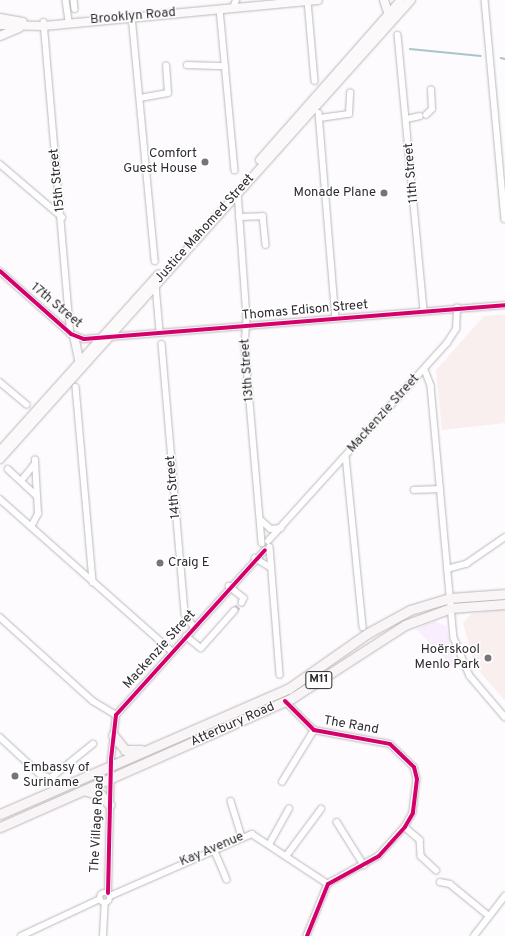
<!DOCTYPE html>
<meta charset="utf-8">
<style>
body{margin:0}
#map{position:relative;width:505px;height:936px;overflow:hidden;background:#fdfbfe;font-family:Overpass,sans-serif}
div>[style]{position:absolute}
[style*='--x']{left:calc(var(--x)*1px);top:calc(var(--y)*1px);width:calc(var(--w)*1px);rotate:calc(var(--a)*1deg)}
.education>*{inset:0;background:#f9efee}
.green>*{inset:0;background:#f9eefd}
.stream>*{height:1.5px;margin:-0.75px;padding:0 0.75px;transform-origin:0.75px;border-radius:0.75px;background:#a8c6ca}
.minor-tunnel>*{height:5.5px;margin-top:-2.75px;transform-origin:0;background:repeating-linear-gradient(90deg,#d4d1d4 0 5.5px,transparent 0 8.5px)}
.roads{filter:drop-shadow(0 0 1px #bab8bb) drop-shadow(0 0 1px #bab8bb)}
.minor>*{height:5.5px;margin:-2.75px;padding:0 2.75px;transform-origin:2.75px;border-radius:2.75px;background:#fffeff}
.minor>.ring{margin:-2.75px;padding:0;box-sizing:content-box;background:none;border:5.5px solid #fffeff;border-radius:50%}
.secondary>*{height:8px;margin:-4px;padding:0 4px;transform-origin:4px;border-radius:4px;background:#fcf9fa}
.primary>*{height:9px;margin:-4.5px;padding:0 4.5px;transform-origin:4.5px;border-radius:4.5px;background:#f9f4f5}
.cycleway>*{height:4px;margin:-2px;padding:0 2px;transform-origin:2px;border-radius:2px;background:#d6006c}
.dots>*{width:11px;height:11px;translate:-50% -50%;box-sizing:border-box;border:2px solid #fff;border-radius:50%}
span{translate:-50% -50%;white-space:nowrap;text-align:center;line-height:1.15;-webkit-text-stroke:3px #fff;paint-order:stroke}
.shield-label span{padding:1px 3px;background:#fff;border:1px solid;border-radius:3px;-webkit-text-stroke-width:0}
.shield-label{font-size:12px;color:#2e2b2e;font-weight:700}
.street-label{font-size:13px;color:#2e2b2e}
.poi-label{font-size:13px;color:#2e2b2e}
.right{translate:-100% -50%;text-align:right}
.left{translate:0 -50%;text-align:left}
</style>
<div id="map">
<div class="education">
<i style="clip-path:polygon(505px 314px,505px 423px,442px 430px,436px 370px,484px 316px)"></i>
<i style="clip-path:polygon(505px 609px,505px 701px,475px 666px,463px 623px,471px 614px)"></i>
</div>
<div class="green">
<i style="clip-path:polygon(435px 621px,446px 626px,456px 670px,416px 629px)"></i>
</div>
<div class="stream">
<i style="--x:410;--y:49;--w:71;--a:5.6"></i>
<i style="--x:501;--y:58;--w:4;--a:14"></i>
</div>
<div class="minor-tunnel">
<i style="--x:234;--y:611;--w:11;--a:-45"></i>
</div>
<div class="roads">
<div class="minor">
<i style="--x:66;--y:0;--w:22;--a:82"></i>
<i style="--x:74;--y:0;--w:9;--a:84"></i>
<i style="--x:485;--y:0;--w:220;--a:84.8"></i>
<i style="--x:308;--y:1;--w:80;--a:85"></i>
<i style="--x:233;--y:8;--w:9;--a:-69"></i>
<i style="--x:220;--y:9;--w:162;--a:84.7"></i>
<i style="--x:132;--y:16;--w:246;--a:84.6"></i>
<i style="--x:44;--y:22;--w:313;--a:85.1"></i>
<i style="--x:398;--y:35;--w:276;--a:84.6"></i>
<i style="--x:187;--y:65;--w:38;--a:2"></i>
<i style="--x:140;--y:98;--w:28;--a:-10"></i>
<i style="--x:168;--y:93;--w:27;--a:-94"></i>
<i style="--x:319;--y:113;--w:206;--a:85.3"></i>
<i style="--x:426;--y:115;--w:8;--a:-45"></i>
<i style="--x:432;--y:109;--w:19;--a:-93"></i>
<i style="--x:320;--y:118;--w:29;--a:-8"></i>
<i style="--x:349;--y:114;--w:21;--a:-87"></i>
<i style="--x:407;--y:119;--w:13;--a:-13"></i>
<i style="--x:0;--y:164;--w:82;--a:40.5"></i>
<i style="--x:238;--y:192;--w:126;--a:85.9"></i>
<i style="--x:247;--y:318;--w:26;--a:94"></i>
<i style="--x:245;--y:344;--w:200;--a:85.1"></i>
<i style="--x:239;--y:217;--w:24;--a:-2"></i>
<i style="--x:263;--y:216;--w:29;--a:84"></i>
<i style="--x:0;--y:271;--w:95;--a:41.6"></i>
<i style="--x:71;--y:334;--w:14;--a:21"></i>
<i style="--x:84;--y:339;--w:422;--a:-4.6"></i>
<i style="--x:156;--y:285;--w:47;--a:85.1"></i>
<i style="--x:162;--y:344;--w:271;--a:85.1"></i>
<i style="--x:185;--y:614;--w:16;--a:55"></i>
<i style="--x:425;--y:370;--w:17;--a:69"></i>
<i style="--x:431;--y:386;--w:253;--a:84.8"></i>
<i style="--x:454;--y:638;--w:41;--a:67.2"></i>
<i style="--x:470;--y:676;--w:54;--a:49.5"></i>
<i style="--x:0;--y:382;--w:35;--a:40"></i>
<i style="--x:76;--y:387;--w:196;--a:85"></i>
<i style="--x:346;--y:456;--w:172;--a:84.3"></i>
<i style="--x:8;--y:469;--w:40;--a:43"></i>
<i style="--x:21;--y:481;--w:22;--a:-51"></i>
<i style="--x:414;--y:490;--w:26;--a:-2"></i>
<i style="--x:0;--y:499;--w:230;--a:41.5"></i>
<i style="--x:261;--y:520;--w:13;--a:42"></i>
<i style="--x:271;--y:529;--w:10;--a:-6"></i>
<i style="--x:31;--y:527;--w:15;--a:-62"></i>
<i style="--x:38;--y:514;--w:54;--a:-93.2"></i>
<i style="--x:268;--y:541;--w:267;--a:-47.9"></i>
<i style="--x:447;--y:343;--w:17;--a:-57"></i>
<i style="--x:456;--y:329;--w:21;--a:-87"></i>
<i style="--x:270;--y:547;--w:128;--a:85.5"></i>
<i style="--x:255;--y:558;--w:17;--a:31"></i>
<i style="--x:447;--y:569;--w:20;--a:-15"></i>
<i style="--x:466;--y:564;--w:47;--a:-34.7"></i>
<i style="--x:229;--y:586;--w:19;--a:39"></i>
<i style="--x:244;--y:598;--w:5;--a:112"></i>
<i style="--x:0;--y:617;--w:125;--a:42.1"></i>
<i style="--x:93;--y:701;--w:27;--a:31"></i>
<i style="--x:186;--y:636;--w:19;--a:39"></i>
<i style="--x:201;--y:648;--w:50;--a:-48.3"></i>
<i style="--x:285;--y:701;--w:41;--a:45"></i>
<i style="--x:314;--y:730;--w:77;--a:10.4"></i>
<i style="--x:390;--y:744;--w:33;--a:44"></i>
<i style="--x:414;--y:767;--w:12;--a:76"></i>
<i style="--x:417;--y:779;--w:34;--a:97"></i>
<i style="--x:413;--y:813;--w:16;--a:120"></i>
<i style="--x:405;--y:827;--w:39;--a:132"></i>
<i style="--x:379;--y:856;--w:58;--a:151.2"></i>
<i style="--x:328;--y:884;--w:56;--a:112"></i>
<i style="--x:0;--y:737;--w:54;--a:42.8"></i>
<i style="--x:40;--y:774;--w:12;--a:20"></i>
<i style="--x:51;--y:778;--w:54;--a:-39"></i>
<i style="--x:282;--y:782;--w:61;--a:-58.4"></i>
<i style="--x:231;--y:801;--w:38;--a:73"></i>
<i style="--x:337;--y:822;--w:51;--a:57.9"></i>
<i style="--x:405;--y:827;--w:20;--a:41"></i>
<i style="--x:420;--y:840;--w:16;--a:86"></i>
<i style="--x:421;--y:856;--w:21;--a:43"></i>
<i style="--x:270;--y:843;--w:39;--a:-61"></i>
<i style="--x:214;--y:849;--w:33;--a:67"></i>
<i style="--x:287;--y:855;--w:57;--a:-53.5"></i>
<i style="--x:440;--y:882;--w:10;--a:11"></i>
<i style="--x:450;--y:884;--w:49;--a:39.2"></i>
<i class="ring" style="left:100px;top:893px;width:4.5px;height:4.5px"></i>
<i style="--x:108;--y:893;--w:134;--a:-88.7"></i>
<i style="--x:111;--y:759;--w:44;--a:-83.5"></i>
<i style="--x:116;--y:715;--w:222;--a:-47.9"></i>
<i style="--x:110;--y:896;--w:155;--a:-23.6"></i>
<i style="--x:252;--y:834;--w:91;--a:33.3"></i>
<i style="--x:21;--y:936;--w:87;--a:-25.1"></i>
<i style="--x:103;--y:936;--w:33;--a:-87"></i>
<i style="--x:474;--y:936;--w:51;--a:-52.2"></i>
</div>
<div class="secondary">
<i style="--x:384;--y:0;--w:16;--a:72"></i>
<i style="--x:0;--y:18;--w:23;--a:10"></i>
<i style="--x:0;--y:25;--w:44;--a:1.3"></i>
<i style="--x:44;--y:26;--w:275;--a:-5.4"></i>
<i style="--x:0;--y:36;--w:21;--a:-23"></i>
<i style="--x:260;--y:160;--w:213;--a:-48.6"></i>
<i style="--x:74;--y:336;--w:24;--a:78"></i>
<i style="--x:0;--y:451;--w:237;--a:-48.1"></i>
<i style="--x:0;--y:459;--w:616;--a:-48.16"></i>
</div>
<div class="primary">
<i style="--x:113;--y:735;--w:19;--a:51"></i>
<i style="--x:125;--y:750;--w:16;--a:0"></i>
<i style="--x:86;--y:791;--w:16;--a:15"></i>
<i style="--x:101;--y:795;--w:13;--a:48"></i>
<i style="--x:0;--y:814;--w:314;--a:-23.5"></i>
<i style="--x:288;--y:689;--w:98;--a:-35"></i>
<i style="--x:368;--y:633;--w:48;--a:-28.7"></i>
<i style="--x:410;--y:610;--w:42;--a:-16.7"></i>
<i style="--x:450;--y:598;--w:55;--a:-4.2"></i>
<i style="--x:0;--y:827;--w:319;--a:-23.8"></i>
<i style="--x:292;--y:698;--w:135;--a:-32.9"></i>
<i style="--x:405;--y:625;--w:49;--a:-20.3"></i>
<i style="--x:451;--y:608;--w:54;--a:-4.2"></i>
</div>
</div>
<div class="cycleway">
<i style="--x:0;--y:271;--w:95;--a:41.6"></i>
<i style="--x:71;--y:334;--w:14;--a:21"></i>
<i style="--x:84;--y:339;--w:422;--a:-4.6"></i>
<i style="--x:285;--y:701;--w:41;--a:45"></i>
<i style="--x:314;--y:730;--w:77;--a:10.4"></i>
<i style="--x:390;--y:744;--w:33;--a:44"></i>
<i style="--x:414;--y:767;--w:12;--a:76"></i>
<i style="--x:417;--y:779;--w:34;--a:97"></i>
<i style="--x:413;--y:813;--w:16;--a:120"></i>
<i style="--x:405;--y:827;--w:39;--a:132"></i>
<i style="--x:379;--y:856;--w:58;--a:151.2"></i>
<i style="--x:328;--y:884;--w:56;--a:112"></i>
<i style="--x:108;--y:893;--w:134;--a:-88.7"></i>
<i style="--x:111;--y:759;--w:44;--a:-83.5"></i>
<i style="--x:116;--y:715;--w:222;--a:-47.9"></i>
</div>
<div class="dots">
<i style="left:205px;top:162px;background:#767477"></i>
<i style="left:384px;top:193px;background:#767477"></i>
<i style="left:160px;top:563px;background:#767477"></i>
<i style="left:488px;top:658px;background:#767477"></i>
<i style="left:15px;top:776px;background:#767477"></i>
</div>
<div class="shield-label">
<span style="left:319px;top:680px">M11</span>
</div>
<div class="street-label">
<span style="left:133px;top:17px;rotate:-5deg">Brooklyn Road</span>
<span style="left:412px;top:173px;rotate:-95deg">11th Street</span>
<span style="left:58px;top:180px;rotate:-96deg">15th Street</span>
<span style="left:205px;top:229px;rotate:-48deg">Justice Mahomed Street</span>
<span style="left:56px;top:306px;rotate:40deg">17th Street</span>
<span style="left:305px;top:311px;rotate:-5deg">Thomas Edison Street</span>
<span style="left:248px;top:370px;rotate:-94deg">13th Street</span>
<span style="left:384px;top:414px;rotate:-48deg">Mackenzie Street</span>
<span style="left:174px;top:487px;rotate:-95deg">14th Street</span>
<span style="left:160px;top:650px;rotate:-48deg">Mackenzie Street</span>
<span style="left:233px;top:725px;rotate:-24deg">Atterbury Road</span>
<span style="left:351px;top:726px;rotate:10deg">The Rand</span>
<span style="left:98px;top:824px;rotate:-87deg">The Village Road</span>
<span style="left:212px;top:850px;rotate:-23deg">Kay Avenue</span>
</div>
<div class="poi-label">
<span class="right" style="left:197px;top:162px">Comfort<br>Guest House</span>
<span class="right" style="left:376px;top:193px">Monade Plane</span>
<span class="left" style="left:168px;top:563px">Craig E</span>
<span class="right" style="left:480px;top:658px">Hoërskool<br>Menlo Park</span>
<span class="left" style="left:23px;top:776px">Embassy of<br>Suriname</span>
</div>
</div>
